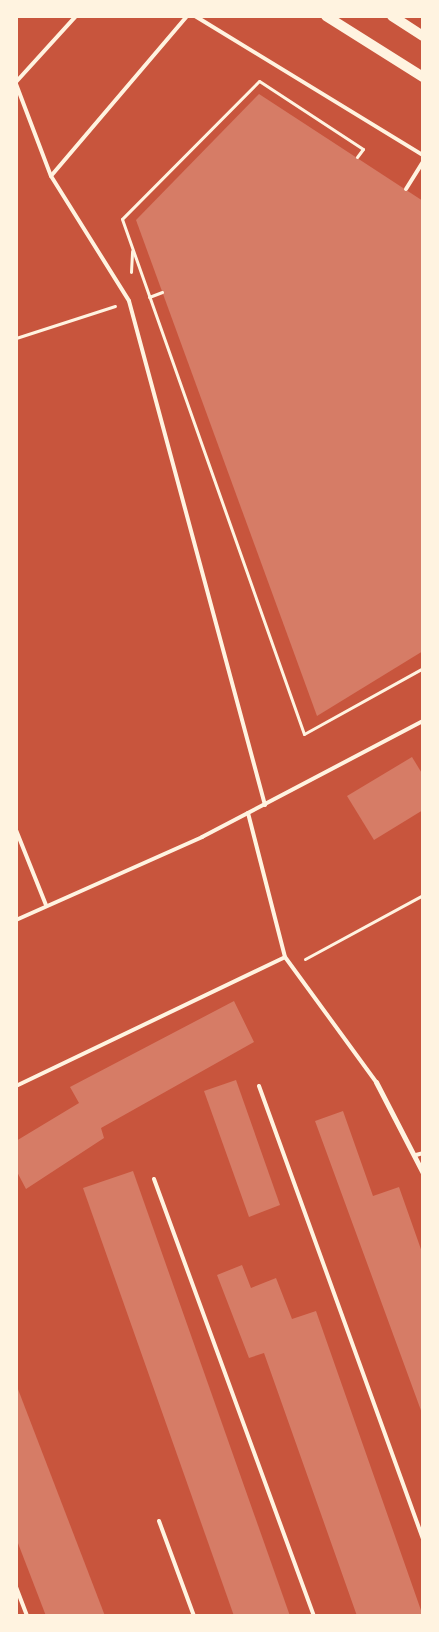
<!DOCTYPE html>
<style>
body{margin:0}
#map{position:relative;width:439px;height:1632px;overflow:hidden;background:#c8553d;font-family:"Libre Baskerville",serif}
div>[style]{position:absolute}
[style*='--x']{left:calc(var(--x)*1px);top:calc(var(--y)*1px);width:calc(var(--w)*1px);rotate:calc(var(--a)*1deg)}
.building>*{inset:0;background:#d67c66}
.path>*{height:3px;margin:-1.5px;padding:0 1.5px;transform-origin:1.5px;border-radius:1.5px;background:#fff3e0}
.service>*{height:4px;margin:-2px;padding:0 2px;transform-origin:2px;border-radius:2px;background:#fff3e0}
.minor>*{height:5px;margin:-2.5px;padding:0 2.5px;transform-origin:2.5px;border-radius:2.5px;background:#fff3e0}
.secondary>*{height:10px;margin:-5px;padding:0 5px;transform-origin:5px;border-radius:5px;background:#fff3e0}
span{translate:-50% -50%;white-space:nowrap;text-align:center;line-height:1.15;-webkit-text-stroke:4.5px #fff3e0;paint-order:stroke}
.frame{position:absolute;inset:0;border:18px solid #fff3e0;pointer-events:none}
</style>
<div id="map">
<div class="building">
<i style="clip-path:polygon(259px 94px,423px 201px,423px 651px,317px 716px,136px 220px)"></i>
<i style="clip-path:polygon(412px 757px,423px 775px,423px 810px,374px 840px,347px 796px)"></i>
<i style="clip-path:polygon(234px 1001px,254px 1042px,101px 1128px,104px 1138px,26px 1189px,16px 1170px,16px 1141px,79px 1103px,70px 1087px)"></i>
<i style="clip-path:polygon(236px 1080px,280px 1205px,249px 1217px,204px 1091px)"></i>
<i style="clip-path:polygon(343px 1111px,373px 1196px,399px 1187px,423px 1255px,423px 1416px,315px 1121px)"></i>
<i style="clip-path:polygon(133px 1171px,290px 1616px,234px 1616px,83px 1188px)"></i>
<i style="clip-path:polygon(242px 1265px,251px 1288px,276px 1278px,292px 1319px,316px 1311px,423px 1616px,357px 1616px,264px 1353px,249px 1358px,217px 1275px)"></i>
<i style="clip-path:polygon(16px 1384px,105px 1616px,46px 1616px,16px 1538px)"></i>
</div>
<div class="path">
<i style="--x:357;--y:157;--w:10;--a:-53"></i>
<i style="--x:363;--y:149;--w:124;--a:-146.8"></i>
<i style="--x:259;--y:81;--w:194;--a:134.8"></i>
<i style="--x:122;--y:219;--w:546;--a:70.54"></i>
<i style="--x:304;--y:734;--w:136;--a:-29"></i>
<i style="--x:131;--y:272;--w:21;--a:-87"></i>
<i style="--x:149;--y:297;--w:14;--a:-21"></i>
<i style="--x:16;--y:338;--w:104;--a:-17.9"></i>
<i style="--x:305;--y:959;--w:134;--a:-28.5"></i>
</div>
<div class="service">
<i style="--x:195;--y:16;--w:267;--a:31.4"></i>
<i style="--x:16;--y:82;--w:89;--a:-47.7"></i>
<i style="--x:16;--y:84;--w:98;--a:69.2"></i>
<i style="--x:51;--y:176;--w:147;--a:58"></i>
<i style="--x:129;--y:301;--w:522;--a:74.9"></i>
<i style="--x:51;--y:176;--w:210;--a:-49.6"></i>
<i style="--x:406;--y:189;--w:32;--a:-58"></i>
<i style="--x:248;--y:813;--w:149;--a:75.6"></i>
<i style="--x:285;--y:957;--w:155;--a:53.9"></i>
<i style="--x:16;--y:830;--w:81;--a:68.2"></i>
<i style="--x:16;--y:920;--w:204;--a:-24"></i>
<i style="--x:202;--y:837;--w:250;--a:-27.7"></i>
<i style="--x:16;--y:1086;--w:298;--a:-25.6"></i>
<i style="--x:259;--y:1086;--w:483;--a:70.1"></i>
<i style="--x:416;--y:1155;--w:7;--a:-16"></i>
<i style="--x:154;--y:1179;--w:465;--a:69.9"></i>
<i style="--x:159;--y:1521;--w:101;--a:69.8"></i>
<i style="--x:16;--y:1587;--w:31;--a:69"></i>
</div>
<div class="minor">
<i style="--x:376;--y:1082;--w:102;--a:62.7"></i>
</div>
<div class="secondary">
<i style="--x:326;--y:16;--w:115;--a:32.2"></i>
<i style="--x:392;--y:16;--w:37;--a:33"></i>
</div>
<div class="frame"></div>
</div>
